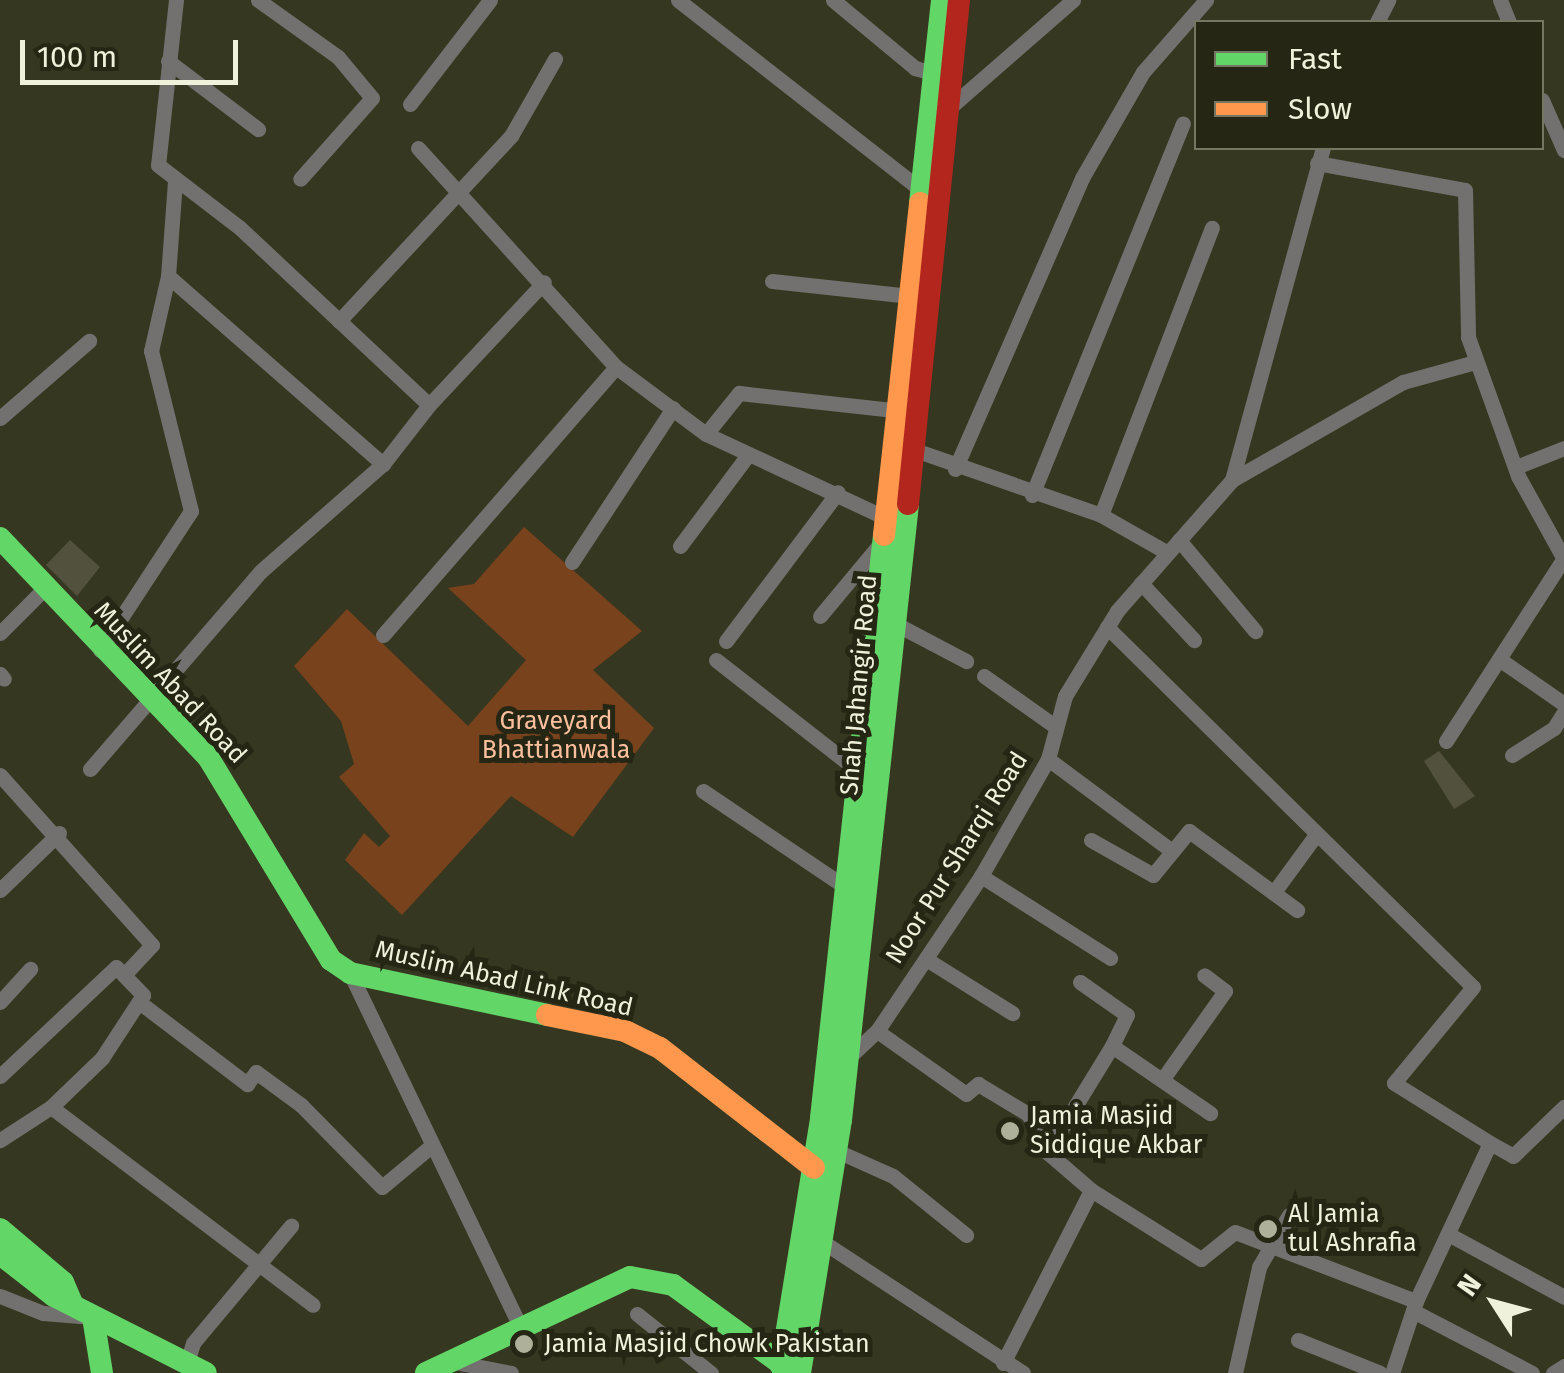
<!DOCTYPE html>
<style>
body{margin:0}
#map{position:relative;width:1564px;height:1373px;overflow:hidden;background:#363720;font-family:"Fira Sans",sans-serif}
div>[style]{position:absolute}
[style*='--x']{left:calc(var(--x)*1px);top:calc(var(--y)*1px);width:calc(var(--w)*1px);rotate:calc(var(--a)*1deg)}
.green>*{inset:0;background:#78421d}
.building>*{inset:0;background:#52513e}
.street>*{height:15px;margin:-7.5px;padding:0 7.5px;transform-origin:7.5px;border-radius:7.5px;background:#72716f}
.fast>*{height:22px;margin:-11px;padding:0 11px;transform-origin:11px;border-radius:11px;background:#63d668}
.slow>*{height:22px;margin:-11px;padding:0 11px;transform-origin:11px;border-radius:11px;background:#ff974d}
.jam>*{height:22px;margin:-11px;padding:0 11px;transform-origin:11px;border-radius:11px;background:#b3261e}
.dots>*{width:28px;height:28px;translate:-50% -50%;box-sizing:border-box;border:5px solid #252614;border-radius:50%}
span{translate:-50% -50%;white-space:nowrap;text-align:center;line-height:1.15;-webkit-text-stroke:10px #252614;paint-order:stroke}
.street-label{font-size:25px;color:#eff1da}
.park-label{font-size:25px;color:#fcbf9d}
.poi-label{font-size:25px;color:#eff1da}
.left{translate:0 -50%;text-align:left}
.legend{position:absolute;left:1194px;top:20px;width:350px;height:130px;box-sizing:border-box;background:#252614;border:2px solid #767763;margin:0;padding:12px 18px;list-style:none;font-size:30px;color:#eff1da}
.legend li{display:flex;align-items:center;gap:20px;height:50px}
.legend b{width:50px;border:2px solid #767763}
.north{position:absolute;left:1444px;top:1253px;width:100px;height:100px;-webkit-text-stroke:8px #252614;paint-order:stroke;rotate:306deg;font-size:28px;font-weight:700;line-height:40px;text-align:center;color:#eff1da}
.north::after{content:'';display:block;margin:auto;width:35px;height:45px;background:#eff1da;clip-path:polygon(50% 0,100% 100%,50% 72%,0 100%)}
.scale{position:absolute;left:20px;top:40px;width:218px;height:45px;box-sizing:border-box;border:5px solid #eff1da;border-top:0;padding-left:12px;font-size:30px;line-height:35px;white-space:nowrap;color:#eff1da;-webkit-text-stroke:8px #252614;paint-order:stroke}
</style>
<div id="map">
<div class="green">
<i style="clip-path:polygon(524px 527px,642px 631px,593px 670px,654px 728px,573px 837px,511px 796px,402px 915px,345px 860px,364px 833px,379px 847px,390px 836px,339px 777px,354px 764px,341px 721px,294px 666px,347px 609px,468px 726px,526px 660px,448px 588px,474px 584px)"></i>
</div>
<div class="building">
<i style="clip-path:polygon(70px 540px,100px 567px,77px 596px,46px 565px)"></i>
<i style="clip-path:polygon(1439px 751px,1475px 796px,1454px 809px,1424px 761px)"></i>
</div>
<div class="street">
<i style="--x:176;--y:0;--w:166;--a:96.2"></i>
<i style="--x:158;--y:165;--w:103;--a:37.5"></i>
<i style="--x:240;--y:228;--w:259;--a:43.1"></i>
<i style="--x:429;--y:405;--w:168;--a:-46.9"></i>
<i style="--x:258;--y:0;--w:98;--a:35.5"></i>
<i style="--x:338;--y:57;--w:53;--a:50.3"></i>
<i style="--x:372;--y:98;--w:108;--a:131.6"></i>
<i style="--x:678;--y:0;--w:307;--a:38"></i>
<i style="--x:833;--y:0;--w:107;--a:39.7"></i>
<i style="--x:915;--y:68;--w:19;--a:16"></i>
<i style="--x:1500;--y:0;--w:24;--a:68"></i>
<i style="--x:1377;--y:22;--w:25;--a:-63"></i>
<i style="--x:168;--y:61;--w:113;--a:37.1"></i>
<i style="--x:1542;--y:100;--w:55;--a:66.3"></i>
<i style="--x:410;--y:104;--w:131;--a:-52.4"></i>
<i style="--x:948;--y:109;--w:166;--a:-41.1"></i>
<i style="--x:418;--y:148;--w:295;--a:47.9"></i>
<i style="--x:616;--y:367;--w:112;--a:36.7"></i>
<i style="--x:706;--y:434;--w:196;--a:25"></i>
<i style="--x:1317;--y:163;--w:150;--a:10.3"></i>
<i style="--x:1465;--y:190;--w:147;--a:88.8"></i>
<i style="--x:1468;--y:337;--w:148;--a:70.2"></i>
<i style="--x:1518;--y:476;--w:95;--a:61"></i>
<i style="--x:175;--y:181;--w:95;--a:94.2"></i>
<i style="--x:168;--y:276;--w:286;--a:41.2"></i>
<i style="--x:383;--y:464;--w:75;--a:-52.1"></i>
<i style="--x:772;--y:281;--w:139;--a:6.2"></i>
<i style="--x:339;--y:321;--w:253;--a:-47.1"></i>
<i style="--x:511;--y:136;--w:89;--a:-60.3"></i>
<i style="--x:0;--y:418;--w:118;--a:-40.9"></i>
<i style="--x:706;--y:434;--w:53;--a:-51.2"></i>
<i style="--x:739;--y:393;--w:156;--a:6.3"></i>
<i style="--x:909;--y:448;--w:203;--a:19.2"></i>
<i style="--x:1101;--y:515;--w:77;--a:29.6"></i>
<i style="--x:1516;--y:467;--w:52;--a:-21.6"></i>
<i style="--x:955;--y:469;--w:318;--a:-66.4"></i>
<i style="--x:1082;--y:178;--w:122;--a:-60.1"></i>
<i style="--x:1143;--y:72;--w:96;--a:-48.8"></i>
<i style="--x:1232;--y:480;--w:344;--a:-74.7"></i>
<i style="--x:1032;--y:495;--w:401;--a:-67.9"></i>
<i style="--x:1101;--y:515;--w:308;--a:-68.9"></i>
<i style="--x:1179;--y:540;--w:119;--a:50.1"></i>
<i style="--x:680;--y:546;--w:112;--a:-53.3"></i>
<i style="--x:572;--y:562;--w:184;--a:-56.7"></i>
<i style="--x:1141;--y:583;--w:78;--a:47.1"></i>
<i style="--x:820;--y:616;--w:94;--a:-50.2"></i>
<i style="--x:892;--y:622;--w:84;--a:27.8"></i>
<i style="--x:1107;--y:627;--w:513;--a:44.53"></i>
<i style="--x:1473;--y:987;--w:124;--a:129.5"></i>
<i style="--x:1394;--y:1083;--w:113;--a:32"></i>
<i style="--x:0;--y:633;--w:62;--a:-45"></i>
<i style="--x:383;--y:635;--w:355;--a:-49"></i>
<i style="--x:726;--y:641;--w:186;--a:-53.1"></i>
<i style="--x:100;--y:650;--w:166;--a:-56.8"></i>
<i style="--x:191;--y:511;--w:165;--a:-104"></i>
<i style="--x:151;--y:351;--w:77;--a:-77.2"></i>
<i style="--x:1499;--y:659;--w:79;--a:34.7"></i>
<i style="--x:716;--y:660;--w:179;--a:38"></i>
<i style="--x:0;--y:674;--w:6;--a:51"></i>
<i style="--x:984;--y:676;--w:88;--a:35.3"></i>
<i style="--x:1446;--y:741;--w:218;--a:-57.2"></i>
<i style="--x:1512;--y:755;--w:50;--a:-32.7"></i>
<i style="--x:1554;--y:728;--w:19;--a:-58"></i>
<i style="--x:1048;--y:759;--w:151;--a:36.6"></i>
<i style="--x:90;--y:769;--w:262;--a:-49.2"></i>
<i style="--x:261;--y:571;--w:162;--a:-41.3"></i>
<i style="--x:0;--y:775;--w:228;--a:48.2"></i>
<i style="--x:152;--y:945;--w:41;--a:133"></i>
<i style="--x:703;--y:791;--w:174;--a:34"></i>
<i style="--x:1091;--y:840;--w:71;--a:29.4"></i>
<i style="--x:1153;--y:875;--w:57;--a:-50.7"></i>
<i style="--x:1189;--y:831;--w:134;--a:36.2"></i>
<i style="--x:981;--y:876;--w:153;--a:32.4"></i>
<i style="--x:0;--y:890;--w:82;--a:-44"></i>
<i style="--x:1274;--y:892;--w:69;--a:-53.8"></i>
<i style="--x:926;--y:959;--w:102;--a:32.1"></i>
<i style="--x:350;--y:973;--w:392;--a:64.3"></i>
<i style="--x:1080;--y:982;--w:57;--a:35.1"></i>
<i style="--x:1127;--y:1015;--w:34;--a:116"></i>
<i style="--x:0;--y:1002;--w:45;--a:-47.7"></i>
<i style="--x:143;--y:1005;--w:131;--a:37.2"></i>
<i style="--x:247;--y:1084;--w:15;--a:-53"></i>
<i style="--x:256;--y:1072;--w:56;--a:36.3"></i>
<i style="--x:301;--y:1105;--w:115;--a:45.4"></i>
<i style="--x:382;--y:1187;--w:64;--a:-39.9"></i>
<i style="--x:877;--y:1031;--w:109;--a:35.3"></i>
<i style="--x:966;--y:1094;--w:16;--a:-40"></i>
<i style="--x:978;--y:1084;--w:58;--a:31"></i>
<i style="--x:1028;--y:1114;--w:42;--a:63.4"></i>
<i style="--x:1047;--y:1152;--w:58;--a:40.8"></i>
<i style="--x:849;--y:1057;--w:38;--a:-43"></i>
<i style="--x:877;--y:1031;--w:187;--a:-56.1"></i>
<i style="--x:981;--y:876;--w:135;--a:-60.2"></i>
<i style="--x:1048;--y:759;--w:65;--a:-74.9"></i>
<i style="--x:1065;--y:696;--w:100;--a:-58.5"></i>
<i style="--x:1117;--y:611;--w:174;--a:-48.7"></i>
<i style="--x:1232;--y:480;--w:197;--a:-29.8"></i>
<i style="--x:1403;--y:382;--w:75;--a:-15.5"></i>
<i style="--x:0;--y:1076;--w:159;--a:-43.2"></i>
<i style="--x:116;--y:967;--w:39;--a:46"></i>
<i style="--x:143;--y:995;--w:75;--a:123.1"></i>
<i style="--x:102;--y:1058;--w:71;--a:136.1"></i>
<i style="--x:51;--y:1107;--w:61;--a:147.1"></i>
<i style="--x:1162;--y:1080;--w:109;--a:-54.7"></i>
<i style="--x:1225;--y:991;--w:26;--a:-143"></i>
<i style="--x:51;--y:1107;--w:328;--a:37.1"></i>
<i style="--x:837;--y:1151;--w:61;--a:24.1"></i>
<i style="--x:893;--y:1176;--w:94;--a:38.9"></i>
<i style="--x:1047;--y:1152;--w:124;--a:-58.5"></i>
<i style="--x:1112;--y:1046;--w:119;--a:34.4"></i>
<i style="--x:1450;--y:1235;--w:130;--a:28.5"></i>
<i style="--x:823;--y:1242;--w:239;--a:33.2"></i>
<i style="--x:0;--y:1296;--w:46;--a:21.6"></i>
<i style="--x:43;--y:1313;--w:49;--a:4.7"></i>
<i style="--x:1416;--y:1301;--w:174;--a:-64.9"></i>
<i style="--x:1490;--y:1143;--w:26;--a:29"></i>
<i style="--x:1513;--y:1156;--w:71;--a:-43.9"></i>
<i style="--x:1413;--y:1311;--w:134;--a:27.5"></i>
<i style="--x:637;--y:1314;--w:95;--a:38.6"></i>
<i style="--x:1298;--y:1340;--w:88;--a:21.9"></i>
<i style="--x:455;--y:1362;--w:57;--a:11.1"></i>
<i style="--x:1003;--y:1363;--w:194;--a:-63"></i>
<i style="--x:1091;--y:1190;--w:130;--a:32.1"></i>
<i style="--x:1201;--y:1259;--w:43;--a:-38.5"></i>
<i style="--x:1235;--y:1232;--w:194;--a:20.9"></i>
<i style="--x:1416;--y:1301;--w:76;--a:108.4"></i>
<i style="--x:186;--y:1366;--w:24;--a:-73"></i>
<i style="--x:193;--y:1343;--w:153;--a:-50.1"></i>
<i style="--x:1235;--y:1373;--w:109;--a:-77.2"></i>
<i style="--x:1259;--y:1267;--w:60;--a:-60"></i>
<i style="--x:1553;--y:1373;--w:13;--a:-32"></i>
</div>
<div class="fast">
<i style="--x:920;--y:203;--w:204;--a:-83.8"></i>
<i style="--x:0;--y:538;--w:302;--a:46.5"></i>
<i style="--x:208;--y:757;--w:237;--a:58.8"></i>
<i style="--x:331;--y:960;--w:23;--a:34"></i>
<i style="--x:350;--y:973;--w:201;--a:12"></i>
<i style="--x:0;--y:1229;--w:82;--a:40.1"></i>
<i style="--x:63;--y:1282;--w:23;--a:67"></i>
<i style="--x:0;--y:1254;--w:68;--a:37.9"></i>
<i style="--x:54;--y:1296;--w:170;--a:26.9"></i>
<i style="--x:93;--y:1317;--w:57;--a:80.9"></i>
<i style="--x:781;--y:1366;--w:251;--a:-80.8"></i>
<i style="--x:821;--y:1118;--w:586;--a:-83.83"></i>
<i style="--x:426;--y:1373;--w:225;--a:-25.2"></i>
<i style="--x:630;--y:1277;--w:44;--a:10.5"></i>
<i style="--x:673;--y:1285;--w:146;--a:36.1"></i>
<i style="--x:800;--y:1373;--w:256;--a:-80.8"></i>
<i style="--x:841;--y:1120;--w:620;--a:-83.79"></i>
</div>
<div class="slow">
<i style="--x:884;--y:535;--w:334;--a:-83.8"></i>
<i style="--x:547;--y:1015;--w:80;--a:11.6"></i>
<i style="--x:625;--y:1031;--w:39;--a:26"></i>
<i style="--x:660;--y:1048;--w:195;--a:37.9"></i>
</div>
<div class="jam">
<i style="--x:908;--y:504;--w:507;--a:-84.22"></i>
</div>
<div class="dots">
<i style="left:1010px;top:1131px;background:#aeb099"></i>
<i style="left:1268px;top:1229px;background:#aeb099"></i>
<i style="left:524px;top:1344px;background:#aeb099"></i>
</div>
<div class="street-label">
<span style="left:170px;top:683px;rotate:47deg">Muslim Abad Road</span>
<span style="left:859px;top:685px;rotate:-85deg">Shah Jahangir Road</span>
<span style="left:957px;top:858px;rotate:-58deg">Noor Pur Sharqi Road</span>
<span style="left:504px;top:979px;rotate:13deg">Muslim Abad Link Road</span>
</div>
<div class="park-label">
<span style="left:556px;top:736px">Graveyard<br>Bhattianwala</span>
</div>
<div class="poi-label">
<span class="left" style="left:1030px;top:1131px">Jamia Masjid<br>Siddique Akbar</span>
<span class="left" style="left:1288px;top:1229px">Al Jamia<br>tul Ashrafia</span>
<span class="left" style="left:544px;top:1344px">Jamia Masjid Chowk Pakistan</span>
</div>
<ul class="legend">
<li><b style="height:12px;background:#63d668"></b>Fast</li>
<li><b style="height:12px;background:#ff974d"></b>Slow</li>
</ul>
<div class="north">N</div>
<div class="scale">100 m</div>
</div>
